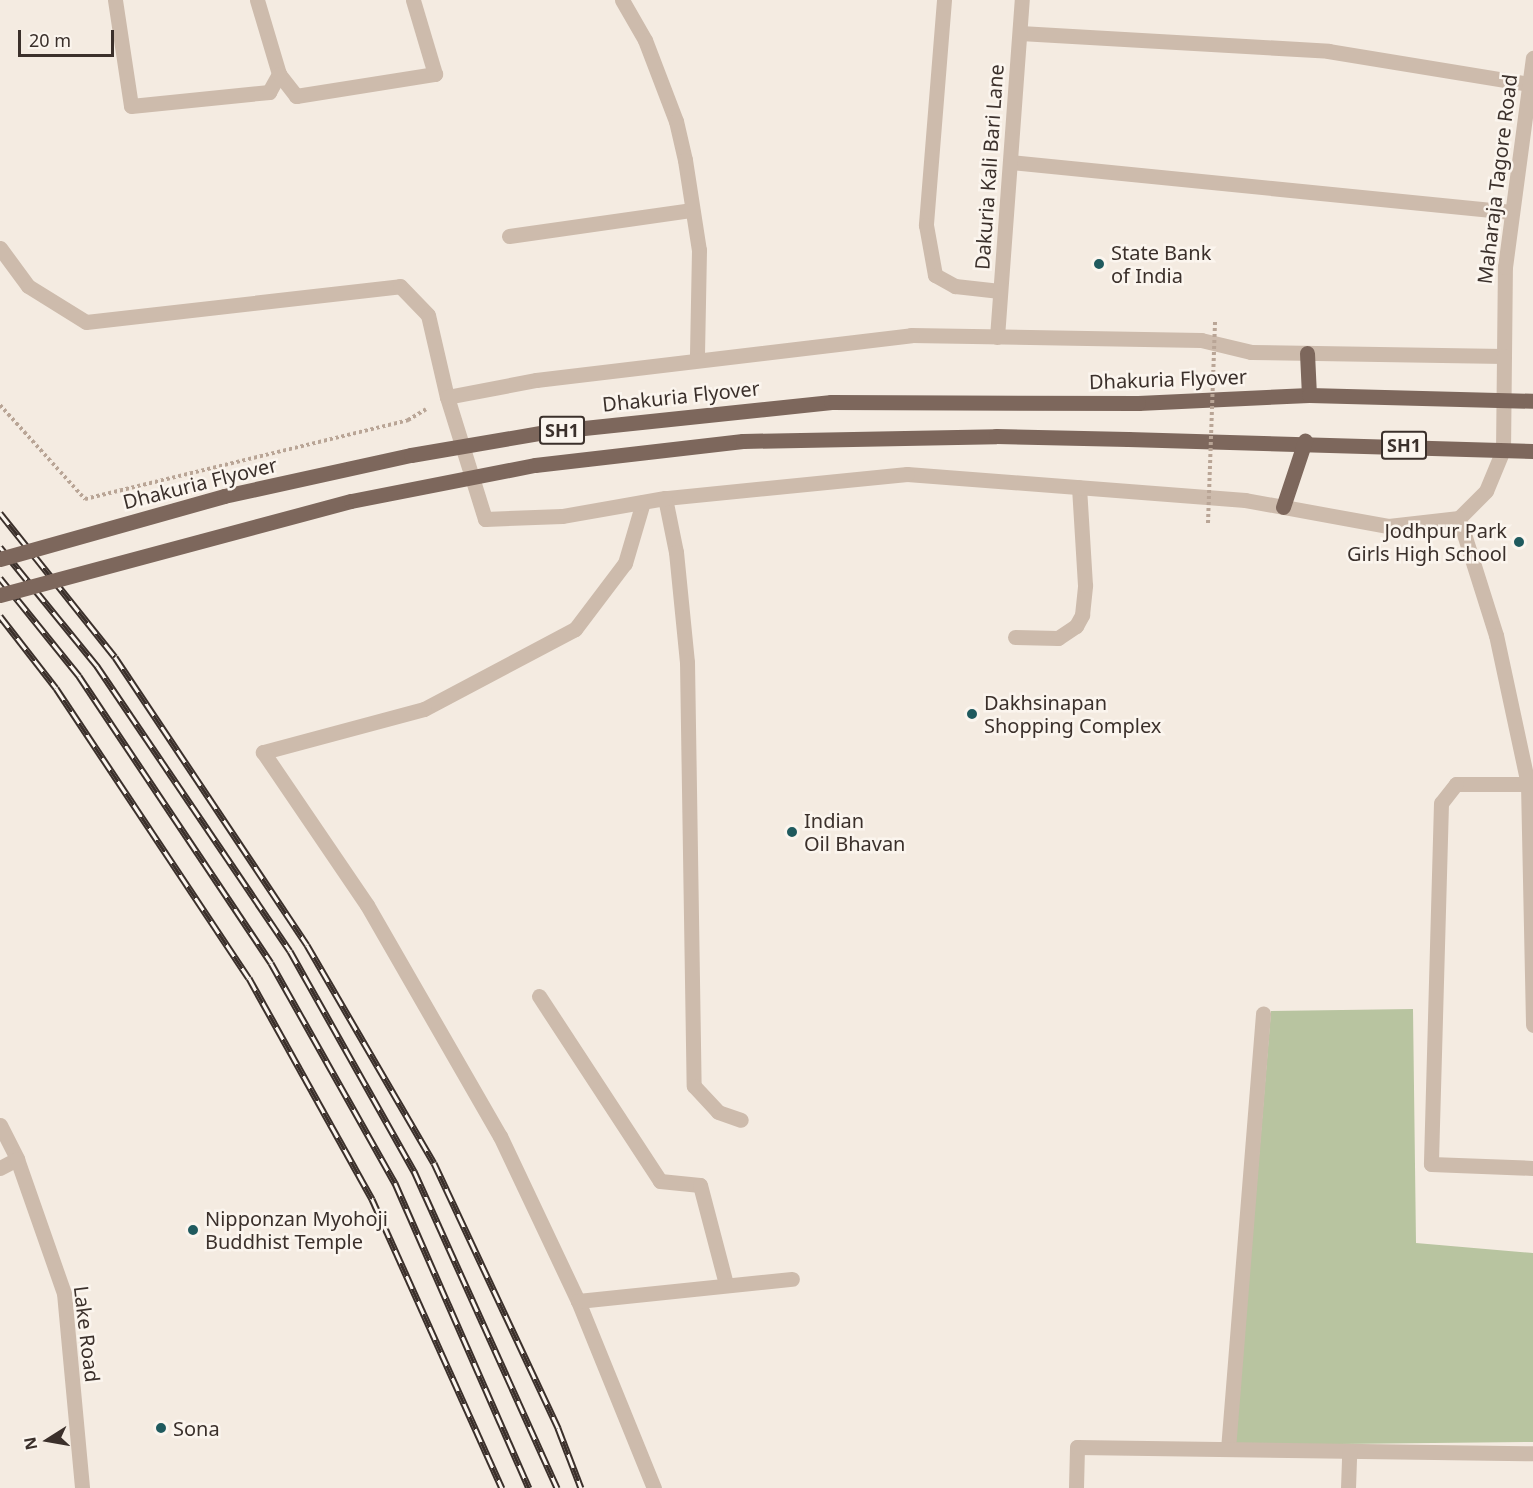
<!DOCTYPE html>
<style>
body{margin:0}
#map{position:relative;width:1533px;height:1488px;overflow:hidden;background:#f4ebe1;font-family:"Noto Sans",sans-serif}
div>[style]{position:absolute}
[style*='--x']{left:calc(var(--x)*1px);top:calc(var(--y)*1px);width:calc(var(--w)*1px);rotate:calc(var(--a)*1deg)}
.green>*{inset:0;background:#b8c4a0}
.path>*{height:4px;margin-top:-2px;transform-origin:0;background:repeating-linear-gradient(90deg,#b9a596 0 3px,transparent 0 6px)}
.service>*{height:15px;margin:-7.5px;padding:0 7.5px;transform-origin:7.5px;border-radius:7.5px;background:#cdbbac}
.minor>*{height:15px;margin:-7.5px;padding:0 7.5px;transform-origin:7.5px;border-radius:7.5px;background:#cdbbac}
.tertiary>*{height:15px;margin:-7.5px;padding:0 7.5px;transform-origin:7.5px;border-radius:7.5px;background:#cdbbac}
.primary>*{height:15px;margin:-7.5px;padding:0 7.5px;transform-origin:7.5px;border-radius:7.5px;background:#7d675c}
.rail>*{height:7px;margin-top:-3.5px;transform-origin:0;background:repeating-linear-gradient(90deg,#fbf5ee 0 14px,#3b302b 0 28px);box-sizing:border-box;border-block:2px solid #3b302b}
.path-bridge>*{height:4px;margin-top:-2px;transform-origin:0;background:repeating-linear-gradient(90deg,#b9a596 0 3px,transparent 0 6px)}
.primary-bridge>*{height:15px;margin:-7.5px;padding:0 7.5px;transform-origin:7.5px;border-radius:7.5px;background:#7d675c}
.dots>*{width:16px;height:16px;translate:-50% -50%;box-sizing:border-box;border:3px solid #fbf5ee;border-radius:50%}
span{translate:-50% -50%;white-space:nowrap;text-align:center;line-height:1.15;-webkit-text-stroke:5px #fbf5ee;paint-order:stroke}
.shield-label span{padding:2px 4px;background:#fbf5ee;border:2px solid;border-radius:4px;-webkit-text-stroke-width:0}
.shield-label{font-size:18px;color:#3b302b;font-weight:700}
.street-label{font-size:20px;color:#3b302b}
.poi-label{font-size:20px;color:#3b302b}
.left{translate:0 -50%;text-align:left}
.right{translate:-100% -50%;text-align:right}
.north{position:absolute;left:18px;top:1410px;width:60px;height:60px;-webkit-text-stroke:4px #fbf5ee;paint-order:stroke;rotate:259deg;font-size:16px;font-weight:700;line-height:24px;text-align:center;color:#3b302b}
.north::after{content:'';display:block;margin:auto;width:21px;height:27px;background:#3b302b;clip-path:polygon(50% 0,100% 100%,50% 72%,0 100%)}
.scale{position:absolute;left:18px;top:30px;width:96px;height:27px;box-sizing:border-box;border:3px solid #3b302b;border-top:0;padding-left:8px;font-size:18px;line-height:21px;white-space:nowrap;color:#3b302b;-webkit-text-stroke:4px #fbf5ee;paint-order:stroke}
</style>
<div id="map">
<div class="green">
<i style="clip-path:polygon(1413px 1009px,1416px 1243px,1533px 1253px,1533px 1442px,1235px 1445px,1271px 1011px)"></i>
</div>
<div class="path">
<i style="--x:0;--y:405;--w:127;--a:47.9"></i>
<i style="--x:85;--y:499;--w:333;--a:-13.7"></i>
<i style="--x:408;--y:420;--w:21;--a:-31"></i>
</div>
<div class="service">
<i style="--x:665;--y:498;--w:55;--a:78.5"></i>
<i style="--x:676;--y:552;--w:111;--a:84.3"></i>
<i style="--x:687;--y:662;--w:424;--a:89.1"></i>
<i style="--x:694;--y:1086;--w:35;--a:47"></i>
<i style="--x:718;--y:1112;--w:24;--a:19"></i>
<i style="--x:1459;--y:518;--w:123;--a:72.5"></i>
<i style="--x:1496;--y:635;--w:152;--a:77.9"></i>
<i style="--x:1528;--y:784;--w:241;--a:88.8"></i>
<i style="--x:1015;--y:637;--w:43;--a:1.3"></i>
<i style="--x:1058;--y:638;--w:22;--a:-34"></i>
<i style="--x:1076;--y:626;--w:13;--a:-61"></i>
<i style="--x:1082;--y:615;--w:30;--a:-84"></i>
<i style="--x:1085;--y:585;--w:98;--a:-93.5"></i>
<i style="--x:1528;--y:784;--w:72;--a:180"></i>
<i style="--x:1456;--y:784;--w:24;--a:128"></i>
<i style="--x:1441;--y:803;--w:361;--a:91.6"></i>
<i style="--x:1431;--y:1164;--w:102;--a:2.2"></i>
<i style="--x:0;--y:1168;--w:19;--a:-28"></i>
</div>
<div class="minor">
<i style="--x:115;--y:0;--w:107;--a:81.4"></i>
<i style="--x:131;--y:106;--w:139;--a:-5.8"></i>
<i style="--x:269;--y:92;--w:21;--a:-61"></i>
<i style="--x:257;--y:0;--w:77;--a:73.4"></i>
<i style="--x:279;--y:74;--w:28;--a:52"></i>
<i style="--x:296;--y:96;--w:141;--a:-9"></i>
<i style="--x:435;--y:74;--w:77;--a:-106.6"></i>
<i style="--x:944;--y:0;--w:226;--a:94.6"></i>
<i style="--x:926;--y:225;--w:51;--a:79.8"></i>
<i style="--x:935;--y:275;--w:23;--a:29"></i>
<i style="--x:955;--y:286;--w:45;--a:6.3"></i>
<i style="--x:1020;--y:33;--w:309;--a:3.3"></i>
<i style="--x:1328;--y:51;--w:205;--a:9.3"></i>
<i style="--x:1010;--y:162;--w:504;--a:5.69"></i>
<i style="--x:509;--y:236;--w:185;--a:-8.1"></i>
<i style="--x:0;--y:248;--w:47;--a:53.6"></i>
<i style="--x:28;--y:286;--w:68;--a:31.8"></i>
<i style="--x:86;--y:322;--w:316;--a:-6.5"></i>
<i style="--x:400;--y:286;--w:40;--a:46"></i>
<i style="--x:428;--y:315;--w:84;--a:77"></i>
<i style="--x:997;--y:337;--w:338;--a:-85.8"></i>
<i style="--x:1504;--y:356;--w:89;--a:-89.4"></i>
<i style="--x:1505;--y:267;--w:211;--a:-82.4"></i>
<i style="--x:643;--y:502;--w:64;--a:106.4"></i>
<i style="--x:625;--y:563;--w:83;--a:127.1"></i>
<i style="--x:575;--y:629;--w:171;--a:152.1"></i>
<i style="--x:424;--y:709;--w:167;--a:165"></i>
<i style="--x:263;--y:752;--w:185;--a:55.8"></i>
<i style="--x:367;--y:905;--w:267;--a:60.1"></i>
<i style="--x:500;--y:1136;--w:183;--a:64.7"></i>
<i style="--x:578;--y:1301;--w:202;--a:67.9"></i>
<i style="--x:539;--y:996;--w:221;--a:56.8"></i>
<i style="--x:660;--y:1181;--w:40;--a:5.7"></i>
<i style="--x:700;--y:1185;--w:102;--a:75.3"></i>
<i style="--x:0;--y:1125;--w:38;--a:63"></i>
<i style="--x:17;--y:1159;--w:142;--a:70.7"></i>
<i style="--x:64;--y:1293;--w:196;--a:84.7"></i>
<i style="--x:578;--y:1301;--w:215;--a:-5.9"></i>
<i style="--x:1228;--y:1449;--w:437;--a:-85.4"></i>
<i style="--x:1076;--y:1488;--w:41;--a:-88.6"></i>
<i style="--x:1077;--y:1447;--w:456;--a:0.8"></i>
<i style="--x:1348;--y:1488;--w:37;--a:-88"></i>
</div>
<div class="tertiary">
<i style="--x:622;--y:0;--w:46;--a:60.1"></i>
<i style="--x:645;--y:40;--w:87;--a:69.1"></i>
<i style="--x:676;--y:121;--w:40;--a:77"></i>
<i style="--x:685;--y:160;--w:91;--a:81.2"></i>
<i style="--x:699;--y:250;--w:109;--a:91.1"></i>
<i style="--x:911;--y:335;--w:290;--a:1"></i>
<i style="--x:1201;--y:340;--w:51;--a:13.5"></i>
<i style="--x:1251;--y:352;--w:253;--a:0.9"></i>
<i style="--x:1504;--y:356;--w:94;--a:90.6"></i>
<i style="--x:1503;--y:450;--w:44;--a:112.5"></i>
<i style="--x:1486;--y:491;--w:38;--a:135"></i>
<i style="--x:1459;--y:518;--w:71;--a:173.6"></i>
<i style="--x:1388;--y:526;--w:145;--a:-169.7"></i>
<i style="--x:1245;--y:500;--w:339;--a:-175.6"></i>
<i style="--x:907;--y:474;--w:243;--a:174.3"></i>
<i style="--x:665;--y:498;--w:105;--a:170.1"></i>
<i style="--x:562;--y:516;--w:77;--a:177.8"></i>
<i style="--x:485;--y:519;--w:128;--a:-107.3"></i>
<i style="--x:447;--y:397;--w:91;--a:-10.8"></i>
<i style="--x:536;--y:380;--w:378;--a:-6.8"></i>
</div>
<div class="primary">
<i style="--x:1307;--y:353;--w:42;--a:87.3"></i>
<i style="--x:1138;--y:403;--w:171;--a:-2.7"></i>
<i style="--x:1309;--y:395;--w:224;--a:1.5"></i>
<i style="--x:1128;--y:439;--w:405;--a:1.7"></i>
<i style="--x:1283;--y:507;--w:70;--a:-71.6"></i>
</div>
<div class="rail">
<i style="--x:0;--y:513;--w:184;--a:51.4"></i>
<i style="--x:115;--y:657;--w:346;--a:56.3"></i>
<i style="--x:307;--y:945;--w:252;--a:59.8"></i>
<i style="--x:434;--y:1163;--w:293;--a:64.9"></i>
<i style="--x:558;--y:1428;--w:64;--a:69"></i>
<i style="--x:0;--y:547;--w:154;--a:50.8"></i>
<i style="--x:97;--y:666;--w:344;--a:55.9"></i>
<i style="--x:290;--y:951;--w:253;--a:60.6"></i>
<i style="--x:414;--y:1171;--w:348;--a:65.7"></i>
<i style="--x:0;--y:578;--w:126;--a:51.1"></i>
<i style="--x:79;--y:676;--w:345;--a:56.2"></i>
<i style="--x:271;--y:963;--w:253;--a:60.6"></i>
<i style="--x:395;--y:1183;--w:333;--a:66.3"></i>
<i style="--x:0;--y:616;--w:91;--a:52.1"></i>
<i style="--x:56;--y:688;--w:348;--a:56.4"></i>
<i style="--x:249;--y:978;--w:253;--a:60.9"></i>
<i style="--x:372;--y:1199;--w:317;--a:65.8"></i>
</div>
<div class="path-bridge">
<i style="--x:1208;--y:523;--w:204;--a:-88"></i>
</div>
<div class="primary-bridge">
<i style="--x:0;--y:559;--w:233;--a:-15.7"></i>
<i style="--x:224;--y:496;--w:191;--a:-12.4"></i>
<i style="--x:411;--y:455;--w:137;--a:-9.7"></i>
<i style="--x:546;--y:432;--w:287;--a:-6"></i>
<i style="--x:831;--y:402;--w:307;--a:0.2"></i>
<i style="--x:0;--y:595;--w:363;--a:-15"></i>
<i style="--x:351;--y:501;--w:187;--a:-11.1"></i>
<i style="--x:535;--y:465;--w:209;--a:-6.6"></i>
<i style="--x:743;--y:441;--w:253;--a:-1.1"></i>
<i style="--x:996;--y:436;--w:132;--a:1.3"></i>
</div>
<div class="dots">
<i style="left:1099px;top:264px;background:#1f5a5e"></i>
<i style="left:1519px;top:542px;background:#1f5a5e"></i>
<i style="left:972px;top:714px;background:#1f5a5e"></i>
<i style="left:792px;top:832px;background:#1f5a5e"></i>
<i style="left:193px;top:1230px;background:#1f5a5e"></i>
<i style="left:161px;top:1428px;background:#1f5a5e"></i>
</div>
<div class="shield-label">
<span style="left:562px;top:430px">SH1</span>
<span style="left:1404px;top:445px">SH1</span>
</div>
<div class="street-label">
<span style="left:989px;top:167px;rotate:-86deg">Dakuria Kali Bari Lane</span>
<span style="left:1497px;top:179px;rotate:-83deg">Maharaja Tagore Road</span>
<span style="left:1168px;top:379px;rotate:-2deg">Dhakuria Flyover</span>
<span style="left:681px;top:396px;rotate:-6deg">Dhakuria Flyover</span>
<span style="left:200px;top:483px;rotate:-14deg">Dhakuria Flyover</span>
<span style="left:87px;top:1334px;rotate:83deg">Lake Road</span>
</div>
<div class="poi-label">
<span class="left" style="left:1111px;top:264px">State Bank<br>of India</span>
<span class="right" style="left:1507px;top:542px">Jodhpur Park<br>Girls High School</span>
<span class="left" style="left:984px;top:714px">Dakhsinapan<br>Shopping Complex</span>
<span class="left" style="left:804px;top:832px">Indian<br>Oil Bhavan</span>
<span class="left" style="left:205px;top:1230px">Nipponzan Myohoji<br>Buddhist Temple</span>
<span class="left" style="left:173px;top:1428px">Sona</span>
</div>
<div class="north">N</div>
<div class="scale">20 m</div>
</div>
